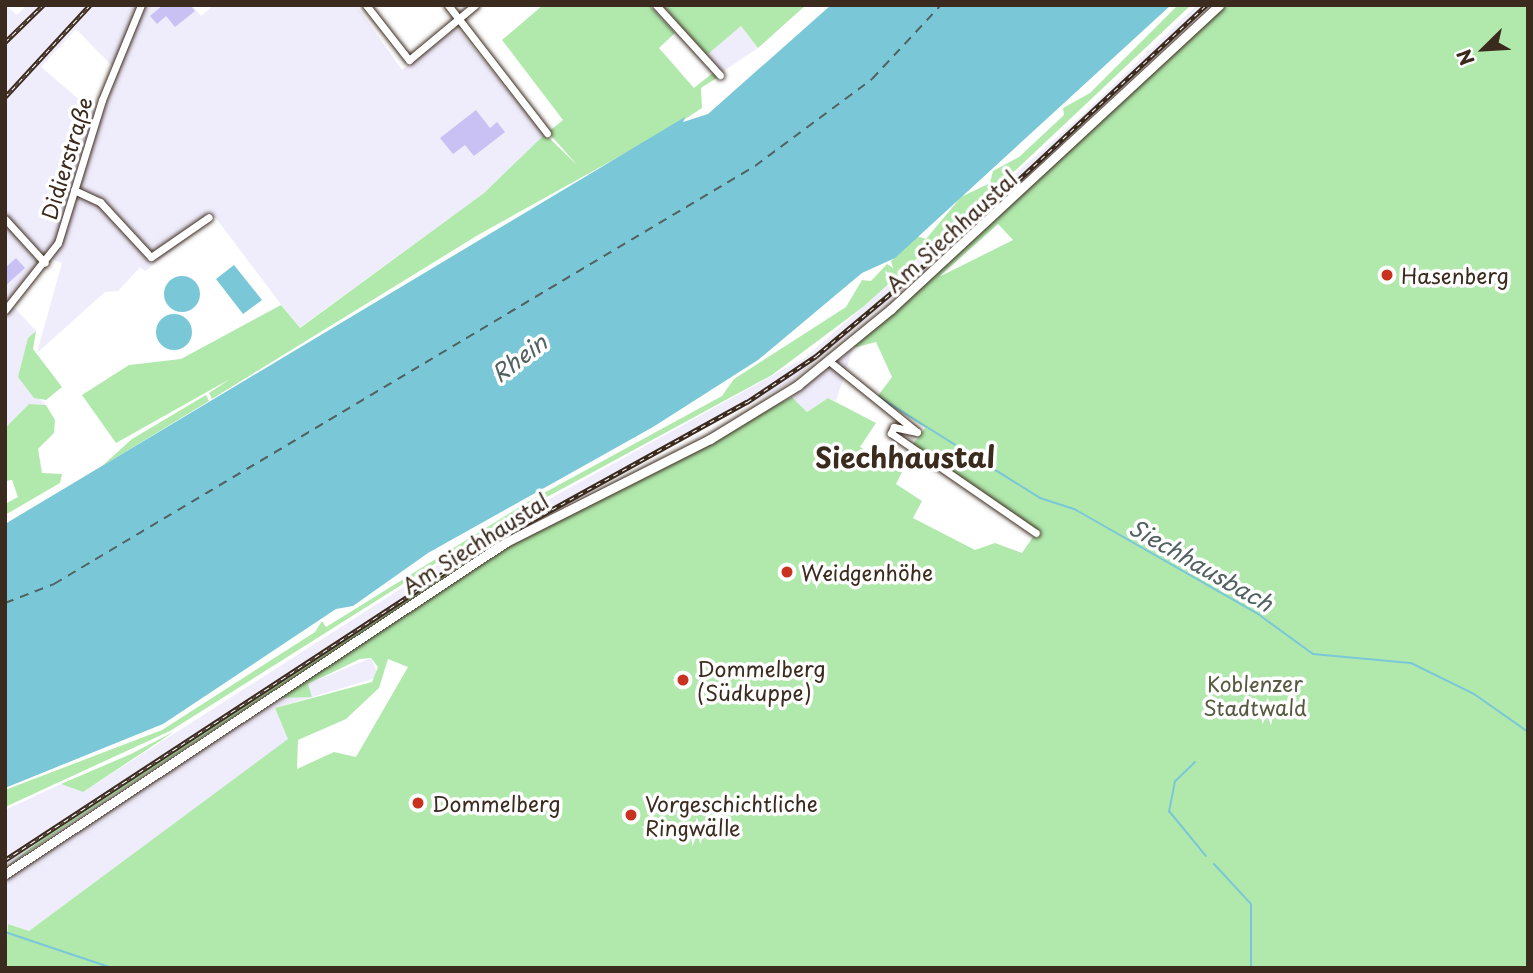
<!DOCTYPE html>
<meta charset="utf-8">
<style>
body{margin:0}
#map{position:relative;width:1533px;height:973px;overflow:hidden;background:#fff;font-family:"Playpen Sans",sans-serif}
div>[style]{position:absolute}
[style*='--x']{left:calc(var(--x)*1px);top:calc(var(--y)*1px);width:calc(var(--w)*1px);rotate:calc(var(--a)*1deg)}
.built>*{inset:0;background:#efecfb}
.green>*{inset:0;background:#b1e9ad}
.water>*{inset:0;background:#7ac7d8}
.round{border-radius:50%}
.stream>*{height:2px;margin:-1px;padding:0 1px;transform-origin:1px;border-radius:1px;background:#7ac7d8}
.ferry>*{height:2px;margin-top:-1px;transform-origin:0;background:repeating-linear-gradient(90deg,#51615f 0 9px,transparent 0 16px)}
.building>*{inset:0;background:#c9c1f3}
.roads{filter:drop-shadow(0 0 2px #3b2a1e) drop-shadow(0 0 2px #3b2a1e)}
.minor>*{height:7px;margin:-3.5px;padding:0 3.5px;transform-origin:3.5px;border-radius:3.5px;background:#fff}
.major>*{height:9px;margin:-4.5px;padding:0 4.5px;transform-origin:4.5px;border-radius:4.5px;background:#fff}
.rail>*{height:4.5px;margin-top:-2.25px;transform-origin:0;background:repeating-linear-gradient(90deg,#fff 0 5px,#3b2a1e 0 10px);box-sizing:border-box;border-block:2px solid #3b2a1e}
.dots>*{width:19px;height:19px;translate:-50% -50%;box-sizing:border-box;border:4px solid #fff;border-radius:50%}
span{translate:-50% -50%;white-space:nowrap;text-align:center;line-height:1.15;-webkit-text-stroke:7px #fff;paint-order:stroke}
.street-label{font-size:21px;color:#3b2a1e}
.poi-label{font-size:21px;color:#3b2a1e}
.left{translate:0 -50%;text-align:left}
.park-label{font-size:21px;color:#585a42}
.water-label{font-size:23px;color:#51615f;font-style:italic}
.district-label{font-size:28px;color:#3b2a1e;font-weight:700}
.frame{position:absolute;inset:0;border:7px solid #3b2a1e;pointer-events:none}
.north{position:absolute;left:1449px;top:14px;width:70px;height:70px;-webkit-text-stroke:5px #fff;paint-order:stroke;rotate:246deg;font-size:19px;font-weight:700;line-height:28px;text-align:center;color:#3b2a1e}
.north::after{content:'';display:block;margin:auto;width:24px;height:32px;background:#3b2a1e;clip-path:polygon(50% 0,100% 100%,50% 72%,0 100%)}
</style>
<div id="map">
<div class="built">
<i style="clip-path:polygon(evenodd,5px 5px,17px 15px,27px 5px,192px 5px,201px 16px,214px 5px,356px 5px,402px 70px,457px 28px,544px 135px,484px 193px,299px 328px,215px 217px,145px 271px,140px 267px,118px 291px,105px 292px,37px 353px,62px 263px,47px 257px,5px 305px,5px 5px,76px 29px,118px 72px,101px 118px,41px 67px,76px 29px)"></i>
<i style="clip-path:polygon(1197px 5px,1209px 5px,915px 279px,789px 383px,511px 533px,5px 866px,5px 810px,61px 784px,83px 792px,488px 533px,806px 357px,1081px 116px)"></i>
<i style="clip-path:polygon(741px 26px,758px 48px,722px 72px,707px 55px)"></i>
<i style="clip-path:polygon(13px 306px,36px 331px,18px 377px,46px 405px,29px 404px,5px 428px,5px 314px)"></i>
<i style="clip-path:polygon(853px 348px,836px 401px,828px 398px,807px 412px,792px 397px)"></i>
<i style="clip-path:polygon(371px 658px,379px 677px,275px 708px,289px 739px,29px 931px,8px 924px,5px 939px,5px 879px,276px 697px,312px 697px,308px 684px)"></i>
</div>
<div class="green">
<i style="clip-path:polygon(543px 5px,649px 5px,675px 33px,659px 48px,694px 88px,714px 72px,718px 77px,701px 88px,702px 108px,676px 125px,478px 235px,212px 399px,209px 393px,230px 379px,116px 443px,82px 395px,129px 365px,181px 359px,281px 305px,300px 328px,484px 193px,545px 134px,577px 165px,548px 132px,563px 120px,502px 40px)"></i>
<i style="clip-path:polygon(662px 5px,806px 5px,758px 48px,741px 26px,707px 55px)"></i>
<i style="clip-path:polygon(1178px 5px,1191px 5px,1018px 168px,863px 307px,772px 375px,501px 522px,170px 731px,5px 807px,5px 790px,162px 730px,315px 632px,322px 621px,326px 627px,531px 500px,722px 396px,734px 379px,846px 307px,862px 280px,871px 281px,887px 264px,893px 268px,891px 261px,917px 236px,926px 239px,961px 197px,990px 183px,993px 171px,1019px 157px,1064px 115px,1063px 108px,1090px 93px)"></i>
<i style="clip-path:polygon(evenodd,1225px 5px,1528px 5px,1528px 968px,5px 968px,8px 924px,29px 931px,288px 739px,275px 708px,372px 682px,378px 667px,371px 658px,360px 659px,308px 684px,312px 697px,277px 698px,527px 535px,792px 397px,807px 412px,828px 398px,876px 423px,860px 447px,903px 470px,896px 484px,922px 501px,913px 518px,975px 550px,995px 543px,1022px 553px,1037px 531px,913px 444px,925px 428px,877px 397px,892px 377px,876px 342px,853px 348px,1225px 5px,998px 224px,1013px 240px,941px 276px,941px 275px,998px 224px,1225px 5px,388px 659px,408px 667px,356px 757px,334px 752px,297px 769px,298px 740px,346px 719px,379px 688px,388px 659px)"></i>
<i style="clip-path:polygon(36px 331px,33px 349px,62px 387px,46px 400px,34px 398px,18px 377px,28px 338px)"></i>
<i style="clip-path:polygon(206px 395px,209px 401px,102px 466px,132px 439px)"></i>
<i style="clip-path:polygon(29px 404px,46px 405px,55px 420px,54px 433px,38px 449px,42px 473px,62px 474px,60px 483px,5px 515px,5px 504px,18px 497px,12px 480px,5px 481px,5px 428px)"></i>
<i style="clip-path:polygon(541px 517px,64px 827px,5px 868px,43px 838px,415px 594px)"></i>
<i style="clip-path:polygon(175px 731px,83px 792px,61px 784px,131px 754px)"></i>
</div>
<div class="water">
<i style="clip-path:polygon(831px 5px,1171px 5px,895px 258px,862px 273px,758px 360px,653px 427px,428px 553px,353px 606px,336px 609px,163px 724px,5px 788px,5px 524px,685px 117px,683px 122px,708px 114px)"></i>
<i style="clip-path:polygon(234px 265px,262px 300px,243px 314px,216px 279px)"></i>
<i class="round" style="left:164px;top:276px;width:36px;height:36px"></i>
<i class="round" style="left:156px;top:314px;width:36px;height:36px"></i>
</div>
<div class="stream">
<i style="--x:879;--y:397;--w:190;--a:32.1"></i>
<i style="--x:1040;--y:498;--w:38;--a:18"></i>
<i style="--x:1076;--y:510;--w:210;--a:29.7"></i>
<i style="--x:1258;--y:614;--w:68;--a:36"></i>
<i style="--x:1313;--y:654;--w:98;--a:5.2"></i>
<i style="--x:1411;--y:663;--w:70;--a:26.2"></i>
<i style="--x:1474;--y:694;--w:66;--a:35.1"></i>
<i style="--x:1195;--y:762;--w:28;--a:136"></i>
<i style="--x:1175;--y:781;--w:31;--a:101"></i>
<i style="--x:1169;--y:811;--w:58;--a:50.6"></i>
<i style="--x:1214;--y:864;--w:54;--a:47.2"></i>
<i style="--x:1251;--y:904;--w:64;--a:90"></i>
<i style="--x:5;--y:932;--w:113;--a:18.6"></i>
</div>
<div class="ferry">
<i style="--x:5;--y:603;--w:53;--a:-21.2"></i>
<i style="--x:54;--y:584;--w:816;--a:-30.81"></i>
<i style="--x:755;--y:166;--w:146;--a:-36.6"></i>
<i style="--x:872;--y:79;--w:101;--a:-47"></i>
</div>
<div class="building">
<i style="clip-path:polygon(163px 5px,190px 5px,195px 11px,175px 27px,166px 16px,157px 24px,150px 16px)"></i>
<i style="clip-path:polygon(476px 110px,490px 128px,497px 122px,505px 132px,474px 156px,465px 145px,453px 154px,440px 138px)"></i>
<i style="clip-path:polygon(16px 258px,25px 268px,5px 286px,5px 268px)"></i>
</div>
<div class="roads">
<div class="minor">
<i style="--x:366;--y:5;--w:70;--a:52"></i>
<i style="--x:409;--y:60;--w:86;--a:-39.8"></i>
<i style="--x:448;--y:5;--w:162;--a:52.3"></i>
<i style="--x:656;--y:5;--w:95;--a:47.6"></i>
<i style="--x:74;--y:190;--w:29;--a:25"></i>
<i style="--x:100;--y:202;--w:75;--a:47.2"></i>
<i style="--x:151;--y:257;--w:70;--a:-34.6"></i>
<i style="--x:5;--y:219;--w:59;--a:47.7"></i>
<i style="--x:5;--y:310;--w:85;--a:-51.7"></i>
<i style="--x:58;--y:243;--w:150;--a:-72.9"></i>
<i style="--x:102;--y:100;--w:103;--a:-67.7"></i>
<i style="--x:829;--y:361;--w:113;--a:38.9"></i>
<i style="--x:917;--y:432;--w:24;--a:-168"></i>
<i style="--x:894;--y:427;--w:7;--a:117"></i>
<i style="--x:891;--y:433;--w:176;--a:34.6"></i>
</div>
<div class="major">
<i style="--x:5;--y:874;--w:601;--a:-33.53"></i>
<i style="--x:506;--y:542;--w:229;--a:-26.8"></i>
<i style="--x:710;--y:439;--w:103;--a:-31.5"></i>
<i style="--x:798;--y:385;--w:120;--a:-39.3"></i>
<i style="--x:891;--y:309;--w:447;--a:-42.8"></i>
</div>
</div>
<div class="rail">
<i style="--x:5;--y:42;--w:53;--a:-44.2"></i>
<i style="--x:5;--y:97;--w:125;--a:-47.3"></i>
<i style="--x:5;--y:860;--w:570;--a:-33.19"></i>
<i style="--x:482;--y:548;--w:303;--a:-28.9"></i>
<i style="--x:747;--y:402;--w:83;--a:-33.7"></i>
<i style="--x:816;--y:356;--w:179;--a:-40"></i>
<i style="--x:953;--y:241;--w:346;--a:-43"></i>
</div>
<div class="dots">
<i style="left:1387px;top:275px;background:#c8321e"></i>
<i style="left:787px;top:572px;background:#c8321e"></i>
<i style="left:683px;top:680px;background:#c8321e"></i>
<i style="left:418px;top:803px;background:#c8321e"></i>
<i style="left:631px;top:815px;background:#c8321e"></i>
</div>
<div class="street-label">
<span style="left:66px;top:158px;rotate:-73deg">Didierstraße</span>
<span style="left:951px;top:231px;rotate:-42deg">Am Siechhaustal</span>
<span style="left:475px;top:543px;rotate:-32deg">Am Siechhaustal</span>
</div>
<div class="poi-label">
<span class="left" style="left:1401px;top:275px">Hasenberg</span>
<span class="left" style="left:801px;top:572px">Weidgenhöhe</span>
<span class="left" style="left:697px;top:680px">Dommelberg<br>(Südkuppe)</span>
<span class="left" style="left:432px;top:803px">Dommelberg</span>
<span class="left" style="left:645px;top:815px">Vorgeschichtliche<br>Ringwälle</span>
</div>
<div class="park-label">
<span style="left:1255px;top:695px">Koblenzer<br>Stadtwald</span>
</div>
<div class="water-label">
<span style="left:519px;top:358px;rotate:-37deg">Rhein</span>
<span style="left:1201px;top:565px;rotate:30deg">Siechhausbach</span>
</div>
<div class="district-label">
<span style="left:905px;top:457px">Siechhaustal</span>
</div>
<div class="frame"></div>
<div class="north">N</div>
</div>
